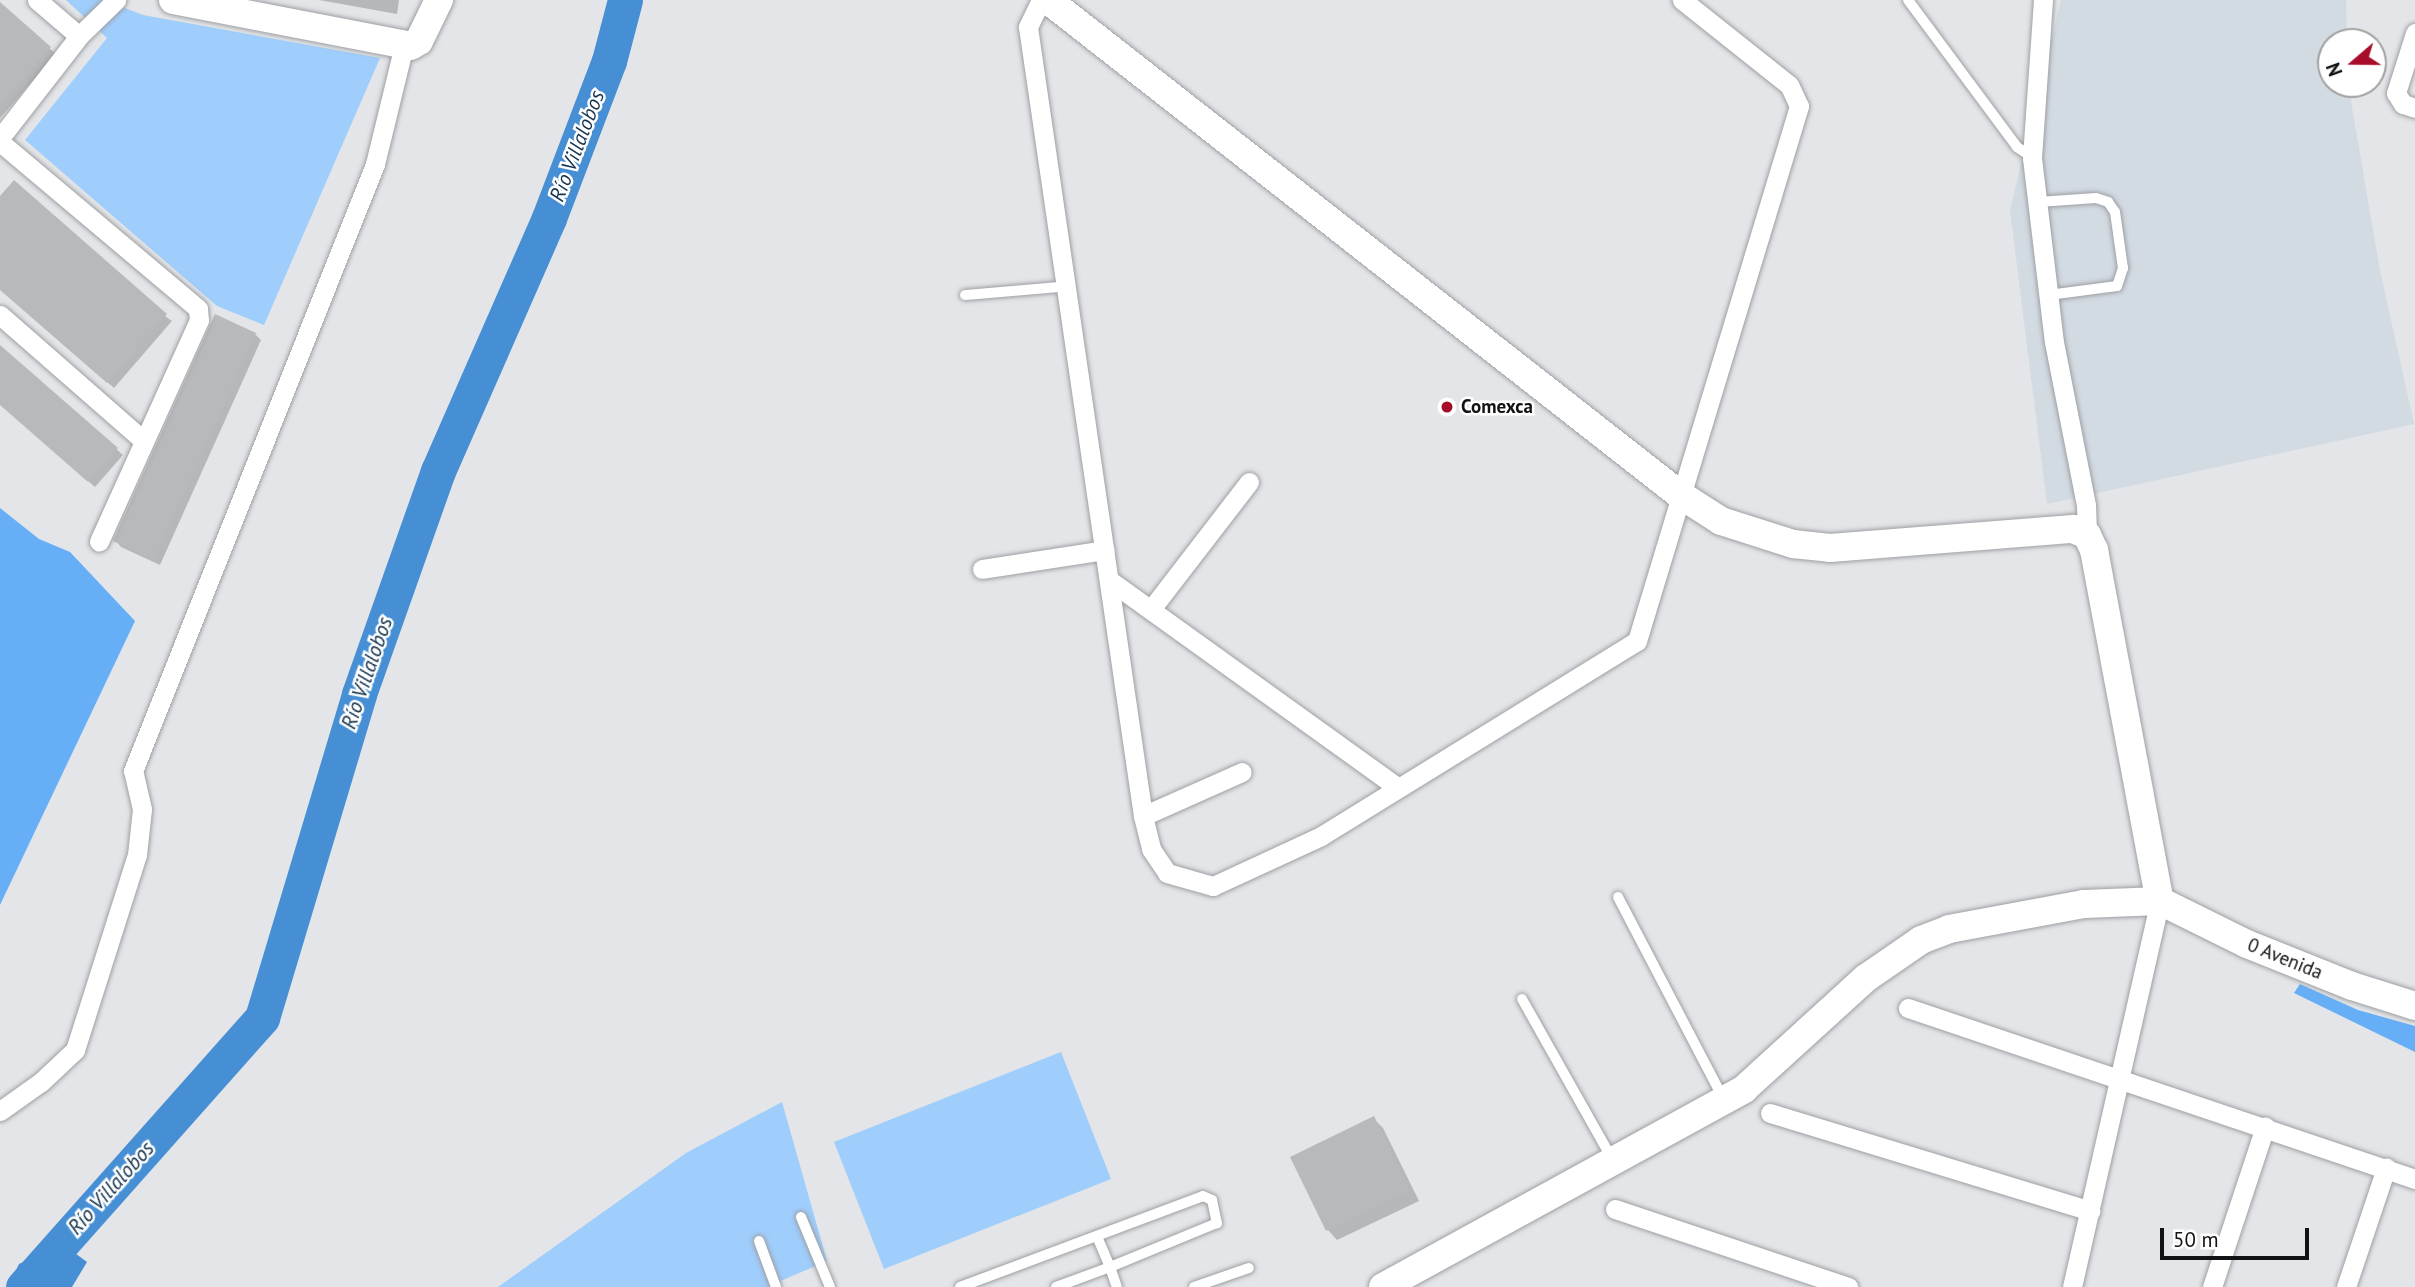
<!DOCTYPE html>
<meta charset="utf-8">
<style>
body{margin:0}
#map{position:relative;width:2415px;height:1287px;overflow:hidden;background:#e3e5e8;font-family:"PT Sans",sans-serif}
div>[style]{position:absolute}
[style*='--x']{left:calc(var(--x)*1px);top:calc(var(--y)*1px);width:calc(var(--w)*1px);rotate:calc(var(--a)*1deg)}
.built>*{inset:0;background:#d2dae2}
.green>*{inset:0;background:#9fcdfc}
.forest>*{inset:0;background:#66aff6}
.water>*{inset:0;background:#468fd4}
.shadow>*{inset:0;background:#0003}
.river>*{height:35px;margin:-17.5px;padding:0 17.5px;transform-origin:17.5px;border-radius:17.5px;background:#468fd4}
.building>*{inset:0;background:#b7b9bb}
.roads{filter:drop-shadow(0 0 2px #9ea0a3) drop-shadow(0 0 2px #9ea0a3)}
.service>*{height:10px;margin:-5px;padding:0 5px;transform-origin:5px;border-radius:5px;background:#fff}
.minor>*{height:19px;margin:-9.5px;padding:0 9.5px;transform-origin:9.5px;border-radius:9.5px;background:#fff}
.secondary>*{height:28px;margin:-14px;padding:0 14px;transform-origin:14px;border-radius:14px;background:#fff}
.dots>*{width:19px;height:19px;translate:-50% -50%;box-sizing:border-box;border:4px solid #fff;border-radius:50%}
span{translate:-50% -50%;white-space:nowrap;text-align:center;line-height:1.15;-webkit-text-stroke:5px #fff;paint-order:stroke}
.poi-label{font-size:19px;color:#111213;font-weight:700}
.left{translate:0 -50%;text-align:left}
.street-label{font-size:19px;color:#111213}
.water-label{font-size:21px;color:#14334f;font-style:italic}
.north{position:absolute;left:2317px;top:28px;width:70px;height:70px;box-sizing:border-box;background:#fff;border:2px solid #a0a0a1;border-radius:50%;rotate:250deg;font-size:19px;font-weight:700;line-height:28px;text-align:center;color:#111213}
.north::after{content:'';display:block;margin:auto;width:24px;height:32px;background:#a70d2a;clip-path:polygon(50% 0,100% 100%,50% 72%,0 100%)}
.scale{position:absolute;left:2160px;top:1228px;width:149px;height:32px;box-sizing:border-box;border:4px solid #111213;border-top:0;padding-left:9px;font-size:21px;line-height:24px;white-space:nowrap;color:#111213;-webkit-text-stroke:5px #fff;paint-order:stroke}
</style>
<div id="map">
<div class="built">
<i style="clip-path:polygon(2061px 0,2346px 0,2347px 42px,2331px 42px,2331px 84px,2348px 84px,2380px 271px,2414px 424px,2047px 504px,2010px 210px)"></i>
</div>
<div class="green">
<i style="clip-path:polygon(66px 0,104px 0,143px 15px,380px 58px,264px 325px,217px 306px,25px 140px,107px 38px)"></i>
<i style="clip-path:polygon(1061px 1052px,1111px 1179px,884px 1269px,834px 1142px)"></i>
<i style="clip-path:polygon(782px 1102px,827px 1261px,776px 1283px,777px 1287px,498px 1287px,686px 1153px)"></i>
</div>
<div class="forest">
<i style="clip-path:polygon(0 508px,39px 539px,70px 552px,135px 621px,0 905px)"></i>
<i style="clip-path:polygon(2300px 984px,2358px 1010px,2415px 1026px,2415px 1052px,2294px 993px)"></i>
</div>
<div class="water">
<i style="clip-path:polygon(72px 1251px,87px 1262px,72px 1287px,8px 1287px,19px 1264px,44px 1253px)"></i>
</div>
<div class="shadow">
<i style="clip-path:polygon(319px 0,399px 0,397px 14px)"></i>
<i style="clip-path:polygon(0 4px,56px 54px,0 118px)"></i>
<i style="clip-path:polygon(0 199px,172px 321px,114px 388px,0 288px)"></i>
<i style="clip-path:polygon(255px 334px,261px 340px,160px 565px,121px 547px,115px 540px)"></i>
<i style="clip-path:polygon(0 347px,123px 455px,95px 487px,0 404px)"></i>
<i style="clip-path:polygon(1374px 1119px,1383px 1128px,1419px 1201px,1337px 1240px,1328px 1230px,1292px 1158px)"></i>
</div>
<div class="river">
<i style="--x:23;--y:1287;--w:360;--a:-48.4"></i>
<i style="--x:262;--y:1018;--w:338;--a:-73.3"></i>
<i style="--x:359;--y:694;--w:237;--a:-70.5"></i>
<i style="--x:438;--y:471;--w:276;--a:-66.3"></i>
<i style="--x:549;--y:218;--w:168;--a:-69.1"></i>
<i style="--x:609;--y:61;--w:63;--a:-75.3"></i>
</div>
<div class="building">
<i style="clip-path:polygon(0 2px,51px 47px,0 105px)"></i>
<i style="clip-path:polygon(14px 180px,167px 314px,107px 383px,0 290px,0 196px)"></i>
<i style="clip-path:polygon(215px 314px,256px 333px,154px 560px,113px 541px)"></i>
<i style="clip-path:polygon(0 345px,118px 448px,88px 482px,0 405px)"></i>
<i style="clip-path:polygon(1374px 1116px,1410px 1191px,1326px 1231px,1290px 1157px)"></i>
</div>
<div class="roads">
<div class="service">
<i style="--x:1908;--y:0;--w:183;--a:53.4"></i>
<i style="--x:2017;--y:147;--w:18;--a:34"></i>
<i style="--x:2038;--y:202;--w:58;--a:-3.9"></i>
<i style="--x:2096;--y:198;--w:13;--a:18"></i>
<i style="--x:2108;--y:202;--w:12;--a:55"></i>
<i style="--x:2115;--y:212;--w:57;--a:81.9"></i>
<i style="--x:2123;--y:268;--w:19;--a:108"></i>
<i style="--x:2117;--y:286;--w:69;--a:172.5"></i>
<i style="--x:965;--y:295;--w:104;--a:-4.9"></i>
<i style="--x:1618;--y:897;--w:225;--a:62.4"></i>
<i style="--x:1522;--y:999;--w:181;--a:60.6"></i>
<i style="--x:801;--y:1217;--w:76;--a:67.5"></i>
<i style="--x:759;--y:1241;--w:49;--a:69.7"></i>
<i style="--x:960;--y:1287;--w:259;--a:-20.5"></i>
<i style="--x:1203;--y:1196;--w:10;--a:24"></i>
<i style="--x:1212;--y:1200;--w:24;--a:78"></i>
<i style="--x:1217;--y:1223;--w:116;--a:157.6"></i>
<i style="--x:1110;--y:1267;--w:21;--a:71"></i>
<i style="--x:1056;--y:1287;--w:58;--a:-20.3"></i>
<i style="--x:1110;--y:1267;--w:33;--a:-113"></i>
<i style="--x:1194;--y:1287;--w:58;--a:-19.1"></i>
</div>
<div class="minor">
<i style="--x:37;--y:0;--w:55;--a:40.6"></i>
<i style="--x:1041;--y:0;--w:30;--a:116"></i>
<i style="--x:1028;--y:27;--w:797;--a:81.71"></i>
<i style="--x:1143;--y:816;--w:34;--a:76"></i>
<i style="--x:1151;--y:849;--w:29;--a:56"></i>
<i style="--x:1167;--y:873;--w:48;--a:15.8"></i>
<i style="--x:1213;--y:886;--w:119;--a:-24.8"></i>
<i style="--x:1321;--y:836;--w:371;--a:-31.7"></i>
<i style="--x:1637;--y:641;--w:559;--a:-73.15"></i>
<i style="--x:1799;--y:106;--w:23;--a:-115"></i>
<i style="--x:1789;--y:85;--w:137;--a:-141.5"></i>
<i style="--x:2043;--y:0;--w:158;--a:94"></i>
<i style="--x:2032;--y:158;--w:185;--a:83.2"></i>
<i style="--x:2054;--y:342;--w:166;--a:78.9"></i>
<i style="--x:2086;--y:505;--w:30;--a:88"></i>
<i style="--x:2415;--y:33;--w:63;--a:107.6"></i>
<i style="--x:2396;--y:93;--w:13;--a:58"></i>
<i style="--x:2403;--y:104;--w:13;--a:18"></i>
<i style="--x:0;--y:138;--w:129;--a:-52.2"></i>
<i style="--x:79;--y:36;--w:52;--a:-44.2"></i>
<i style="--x:0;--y:142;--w:259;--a:40.1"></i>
<i style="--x:198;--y:309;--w:11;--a:85"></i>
<i style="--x:199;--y:320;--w:243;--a:114.3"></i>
<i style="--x:0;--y:315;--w:190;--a:41.2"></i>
<i style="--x:982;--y:569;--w:124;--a:-8.8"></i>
<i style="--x:1109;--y:580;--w:356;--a:35.7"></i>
<i style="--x:1152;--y:608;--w:159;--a:-52.4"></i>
<i style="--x:1143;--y:816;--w:108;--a:-24"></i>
<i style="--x:1908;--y:1008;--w:535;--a:18.64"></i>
<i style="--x:0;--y:1111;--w:50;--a:-35.3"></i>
<i style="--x:41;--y:1082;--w:47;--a:-43.3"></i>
<i style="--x:75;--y:1050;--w:205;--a:-72.4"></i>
<i style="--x:137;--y:855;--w:46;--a:-83.8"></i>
<i style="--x:142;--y:809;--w:39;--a:-103"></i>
<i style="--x:133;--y:771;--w:653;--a:-68.26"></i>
<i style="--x:375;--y:164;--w:122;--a:-76.3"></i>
<i style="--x:1770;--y:1113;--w:335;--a:17"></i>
<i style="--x:1615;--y:1209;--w:246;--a:18.5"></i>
<i style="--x:2072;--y:1287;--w:396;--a:-77.2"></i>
<i style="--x:2212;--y:1287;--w:169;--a:-71.7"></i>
<i style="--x:2346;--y:1287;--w:126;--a:-71.4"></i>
</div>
<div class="secondary">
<i style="--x:173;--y:0;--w:242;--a:10.9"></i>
<i style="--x:411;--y:46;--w:9;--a:-32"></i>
<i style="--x:419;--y:41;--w:46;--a:-64"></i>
<i style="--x:1048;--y:0;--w:801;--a:38.06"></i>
<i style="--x:1679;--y:494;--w:50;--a:32.7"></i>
<i style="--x:1721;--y:521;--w:76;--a:17.7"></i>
<i style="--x:1793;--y:544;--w:37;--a:6"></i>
<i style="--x:1830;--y:548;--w:244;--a:-4.5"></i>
<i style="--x:2073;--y:529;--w:15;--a:23"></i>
<i style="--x:2087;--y:535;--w:17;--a:65"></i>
<i style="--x:2094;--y:550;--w:357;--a:79.4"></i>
<i style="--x:1383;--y:1287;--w:412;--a:-28.7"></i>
<i style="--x:1744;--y:1089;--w:165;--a:-42.3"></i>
<i style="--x:1866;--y:978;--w:67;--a:-34.6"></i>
<i style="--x:1921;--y:940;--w:30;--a:-21"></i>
<i style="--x:1949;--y:929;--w:137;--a:-10.5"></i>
<i style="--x:2084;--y:904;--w:76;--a:-2.3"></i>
<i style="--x:2160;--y:901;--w:97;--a:26.3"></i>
<i style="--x:2247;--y:944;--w:113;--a:21.8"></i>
<i style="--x:2352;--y:986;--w:66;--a:17.6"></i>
</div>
</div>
<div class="dots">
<i style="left:1447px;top:407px;background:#a70d2a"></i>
</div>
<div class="poi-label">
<span class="left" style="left:1461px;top:407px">Comexca</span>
</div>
<div class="street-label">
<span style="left:2285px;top:959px;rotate:22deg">0 Avenida</span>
</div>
<div class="water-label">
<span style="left:577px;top:146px;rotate:-69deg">Río Villalobos</span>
<span style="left:367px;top:673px;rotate:-71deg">Río Villalobos</span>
<span style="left:111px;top:1188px;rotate:-48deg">Río Villalobos</span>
</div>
<div class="north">N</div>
<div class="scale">50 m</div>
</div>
